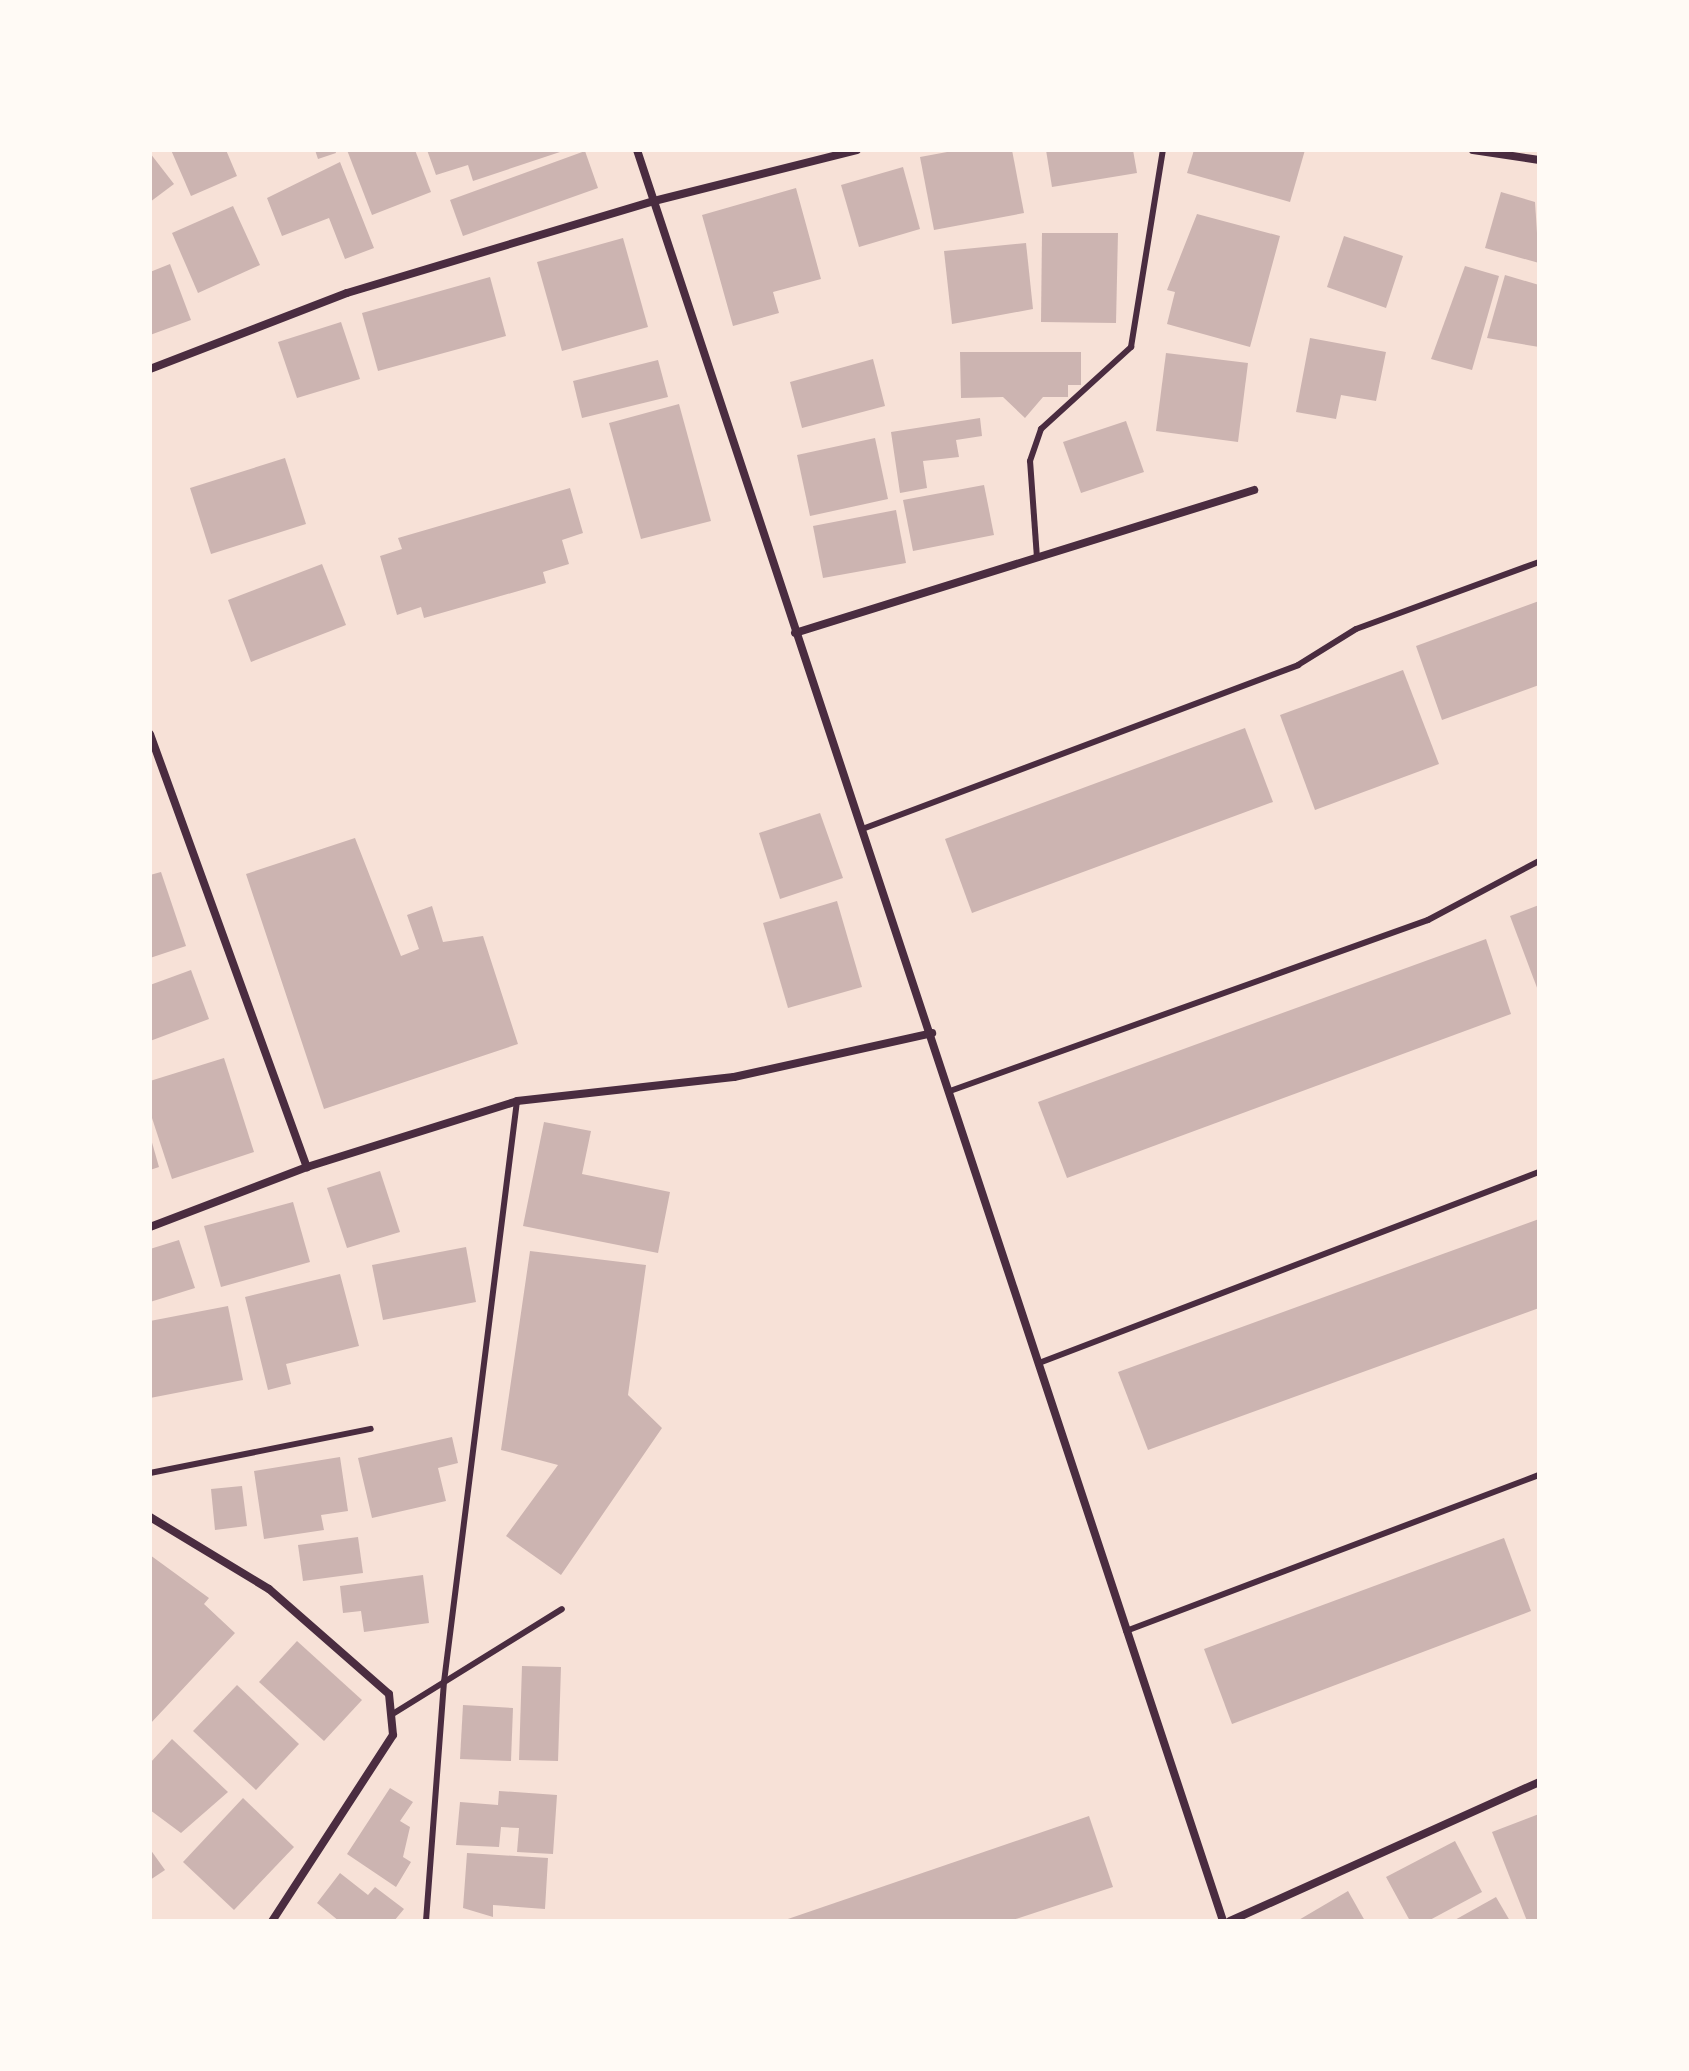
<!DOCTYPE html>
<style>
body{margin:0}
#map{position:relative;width:1689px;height:2071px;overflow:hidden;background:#f7e1d7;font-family:Ubuntu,sans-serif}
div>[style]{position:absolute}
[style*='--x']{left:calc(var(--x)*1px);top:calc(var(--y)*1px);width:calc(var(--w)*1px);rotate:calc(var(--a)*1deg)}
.building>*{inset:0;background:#ccb4b1}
.service>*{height:6px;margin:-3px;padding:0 3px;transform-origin:3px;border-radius:3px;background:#4a2c40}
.minor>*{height:8px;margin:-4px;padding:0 4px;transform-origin:4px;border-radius:4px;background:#4a2c40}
span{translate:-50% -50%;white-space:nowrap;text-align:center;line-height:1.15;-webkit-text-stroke:8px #fffaf5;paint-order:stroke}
.frame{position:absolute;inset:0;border:152px solid #fffaf5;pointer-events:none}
</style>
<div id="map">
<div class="building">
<i style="clip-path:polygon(171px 150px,226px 150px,237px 176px,191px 196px)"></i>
<i style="clip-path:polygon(315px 150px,335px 150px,336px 153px,318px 159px)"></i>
<i style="clip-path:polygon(347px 150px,415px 150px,431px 192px,372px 215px)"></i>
<i style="clip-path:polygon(427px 150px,563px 150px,563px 151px,473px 181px,468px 165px,436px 175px)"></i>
<i style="clip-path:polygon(958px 150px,1012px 150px,1024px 213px,934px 230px,920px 157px)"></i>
<i style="clip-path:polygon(1046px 150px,1133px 150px,1137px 173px,1052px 187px)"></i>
<i style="clip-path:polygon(1194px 150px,1305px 150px,1290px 202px,1187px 173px)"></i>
<i style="clip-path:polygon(585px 151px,598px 188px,463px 236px,450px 200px)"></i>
<i style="clip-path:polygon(150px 153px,174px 184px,150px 202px)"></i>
<i style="clip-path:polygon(340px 162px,374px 248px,345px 259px,329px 218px,282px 236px,267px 198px)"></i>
<i style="clip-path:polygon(903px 167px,920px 229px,859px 247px,841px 185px)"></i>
<i style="clip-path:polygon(796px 188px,821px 279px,773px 292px,779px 313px,733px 326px,702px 215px)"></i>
<i style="clip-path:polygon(1501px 192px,1535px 202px,1539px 263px,1485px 248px)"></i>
<i style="clip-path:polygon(233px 206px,260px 265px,198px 293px,172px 233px)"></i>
<i style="clip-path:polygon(1197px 214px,1280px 236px,1250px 347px,1167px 324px,1175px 292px,1167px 290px)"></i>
<i style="clip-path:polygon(1042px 233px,1118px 233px,1116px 323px,1041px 322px)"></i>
<i style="clip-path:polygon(1344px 236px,1403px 256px,1386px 308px,1327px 287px)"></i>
<i style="clip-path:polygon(623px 238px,648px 327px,562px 351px,537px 262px)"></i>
<i style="clip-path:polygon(1026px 243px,1033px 309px,952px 324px,944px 251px)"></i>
<i style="clip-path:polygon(170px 264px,191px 320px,150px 335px,150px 272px)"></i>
<i style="clip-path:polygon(1465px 266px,1499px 276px,1472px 370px,1431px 359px)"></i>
<i style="clip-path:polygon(1505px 275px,1539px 285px,1539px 347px,1487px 338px)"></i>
<i style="clip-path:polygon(490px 277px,506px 336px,378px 371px,362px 313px)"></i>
<i style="clip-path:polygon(341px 322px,360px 379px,297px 398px,278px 342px)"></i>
<i style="clip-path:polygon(1310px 338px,1386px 352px,1376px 401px,1341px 395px,1336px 419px,1296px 412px)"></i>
<i style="clip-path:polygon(960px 352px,1081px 352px,1081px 385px,1068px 385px,1068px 397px,1043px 397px,1025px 418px,1003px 397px,961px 398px)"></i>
<i style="clip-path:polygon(1166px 353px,1248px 363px,1238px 442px,1156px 431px)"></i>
<i style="clip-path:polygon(873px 359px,885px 406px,802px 428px,790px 382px)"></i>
<i style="clip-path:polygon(658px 360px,668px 397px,582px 418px,573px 381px)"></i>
<i style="clip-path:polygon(679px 404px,711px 521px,641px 539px,609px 423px)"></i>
<i style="clip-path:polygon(980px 418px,982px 436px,956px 440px,959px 457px,923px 461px,927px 488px,900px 493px,891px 432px)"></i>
<i style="clip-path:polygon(1126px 421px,1144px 472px,1081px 493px,1063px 442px)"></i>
<i style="clip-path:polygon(875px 438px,888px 499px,810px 516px,797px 455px)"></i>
<i style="clip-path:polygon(285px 458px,306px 524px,211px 554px,190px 488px)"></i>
<i style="clip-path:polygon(984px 485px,994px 535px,913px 551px,903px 500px)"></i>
<i style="clip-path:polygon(570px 488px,583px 533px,562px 540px,569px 564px,543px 572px,546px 583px,424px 618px,421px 607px,397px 615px,380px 556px,402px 549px,398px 538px)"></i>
<i style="clip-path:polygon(896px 510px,906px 563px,823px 578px,813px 526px)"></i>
<i style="clip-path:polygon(322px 564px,346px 625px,251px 662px,228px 600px)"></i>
<i style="clip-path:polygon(1539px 601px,1539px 685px,1442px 720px,1416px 646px)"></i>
<i style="clip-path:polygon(1403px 670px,1439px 764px,1315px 810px,1280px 715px)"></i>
<i style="clip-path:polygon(1245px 728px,1273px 802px,972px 913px,945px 839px)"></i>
<i style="clip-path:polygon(820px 813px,843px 878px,780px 899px,759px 833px)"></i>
<i style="clip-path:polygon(355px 838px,401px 956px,419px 949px,407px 915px,432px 906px,443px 942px,483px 936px,518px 1044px,324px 1109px,246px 874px)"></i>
<i style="clip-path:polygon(161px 872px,186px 946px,150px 958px,150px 875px)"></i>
<i style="clip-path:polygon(837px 901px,862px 987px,788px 1008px,763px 923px)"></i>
<i style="clip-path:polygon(1539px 905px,1539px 993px,1510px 916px)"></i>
<i style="clip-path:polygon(1486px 939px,1511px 1014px,1067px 1178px,1038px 1102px)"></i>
<i style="clip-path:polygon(191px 970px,209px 1019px,150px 1041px,150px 985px)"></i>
<i style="clip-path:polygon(224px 1058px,254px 1152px,172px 1179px,150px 1112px,150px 1081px)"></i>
<i style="clip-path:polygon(544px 1122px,591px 1131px,582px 1174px,670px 1192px,658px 1253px,523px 1226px)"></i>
<i style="clip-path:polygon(151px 1139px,159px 1167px,150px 1170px,150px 1140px)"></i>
<i style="clip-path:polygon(380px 1171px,400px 1232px,347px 1248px,327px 1188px)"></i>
<i style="clip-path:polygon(293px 1202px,310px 1262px,221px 1287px,204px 1226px)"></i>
<i style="clip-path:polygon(1539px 1219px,1539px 1308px,1148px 1450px,1118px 1372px)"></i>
<i style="clip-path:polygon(179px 1240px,195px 1288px,150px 1302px,150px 1249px)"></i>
<i style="clip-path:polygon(466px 1247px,476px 1302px,383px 1320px,372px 1265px)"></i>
<i style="clip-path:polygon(530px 1251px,646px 1265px,628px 1395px,662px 1428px,561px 1575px,506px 1536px,558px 1465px,501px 1450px)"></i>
<i style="clip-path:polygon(340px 1274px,359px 1346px,286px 1364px,291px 1384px,268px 1390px,245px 1297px)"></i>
<i style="clip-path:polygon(228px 1306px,243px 1380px,150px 1398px,150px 1321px)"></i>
<i style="clip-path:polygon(452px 1437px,458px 1463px,438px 1468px,446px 1501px,372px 1518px,358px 1458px)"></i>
<i style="clip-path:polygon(340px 1457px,348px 1511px,321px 1515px,324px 1530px,264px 1539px,254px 1471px)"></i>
<i style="clip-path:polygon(242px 1486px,247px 1526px,215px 1530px,211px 1489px)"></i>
<i style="clip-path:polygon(358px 1537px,363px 1573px,303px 1581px,298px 1545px)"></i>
<i style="clip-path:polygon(1504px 1538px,1531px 1611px,1232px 1724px,1204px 1649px)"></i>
<i style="clip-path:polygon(150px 1555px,209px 1598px,204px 1604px,235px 1633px,150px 1724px)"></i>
<i style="clip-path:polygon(423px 1575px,429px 1623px,364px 1632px,361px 1611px,343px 1613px,340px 1586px)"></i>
<i style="clip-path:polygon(297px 1641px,362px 1700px,324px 1741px,259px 1682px)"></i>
<i style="clip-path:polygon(522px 1666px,561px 1667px,558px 1761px,519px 1760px)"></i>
<i style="clip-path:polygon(237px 1685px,299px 1744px,256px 1790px,193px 1731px)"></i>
<i style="clip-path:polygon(463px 1705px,513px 1708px,511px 1761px,460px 1759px)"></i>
<i style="clip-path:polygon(172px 1739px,228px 1792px,181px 1833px,150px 1810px,150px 1763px)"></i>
<i style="clip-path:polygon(390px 1788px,413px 1802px,400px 1821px,410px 1827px,403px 1857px,411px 1862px,396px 1887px,347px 1854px)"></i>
<i style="clip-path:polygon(499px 1791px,557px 1795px,553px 1854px,517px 1852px,519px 1828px,501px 1827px,499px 1847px,456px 1845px,460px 1802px,498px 1805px)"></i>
<i style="clip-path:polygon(243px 1798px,294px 1847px,234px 1910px,183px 1862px)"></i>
<i style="clip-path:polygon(1539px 1814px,1539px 1921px,1527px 1921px,1492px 1832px)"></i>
<i style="clip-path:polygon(1089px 1816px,1113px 1887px,1010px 1921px,782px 1921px)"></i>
<i style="clip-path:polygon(1455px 1841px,1482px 1892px,1428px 1921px,1410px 1921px,1386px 1877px)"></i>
<i style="clip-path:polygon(150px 1849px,165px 1870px,150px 1880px)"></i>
<i style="clip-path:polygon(467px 1853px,548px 1858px,545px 1909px,493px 1905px,493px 1917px,463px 1908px)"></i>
<i style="clip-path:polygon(340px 1873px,368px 1895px,375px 1887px,404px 1909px,394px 1921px,339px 1921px,317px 1903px)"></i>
<i style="clip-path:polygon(1348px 1891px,1365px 1921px,1297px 1921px)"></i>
<i style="clip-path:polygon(1496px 1897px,1510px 1921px,1453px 1921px)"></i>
</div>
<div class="service">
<i style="--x:1037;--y:558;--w:97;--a:-94.1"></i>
<i style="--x:1030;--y:461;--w:34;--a:-71"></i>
<i style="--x:1041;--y:429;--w:122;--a:-42.3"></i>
<i style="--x:1131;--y:347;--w:200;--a:-80.8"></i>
<i style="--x:865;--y:828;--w:463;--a:-20.6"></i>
<i style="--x:1298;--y:665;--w:68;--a:-31.8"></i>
<i style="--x:1356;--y:629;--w:195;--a:-20.1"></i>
<i style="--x:950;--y:1091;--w:508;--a:-19.68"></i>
<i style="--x:1428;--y:920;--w:126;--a:-28"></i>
<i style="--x:1039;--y:1363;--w:535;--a:-20.91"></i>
<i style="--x:150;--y:1473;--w:225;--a:-11.3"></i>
<i style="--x:1126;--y:1631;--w:441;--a:-20.7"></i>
<i style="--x:391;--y:1715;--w:201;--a:-31.8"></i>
<i style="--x:426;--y:1921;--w:240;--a:-85.7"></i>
<i style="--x:444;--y:1682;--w:586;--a:-82.84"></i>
</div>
<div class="minor">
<i style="--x:637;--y:150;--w:1865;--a:71.69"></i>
<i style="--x:1473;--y:150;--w:67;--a:8.6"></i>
<i style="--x:150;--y:369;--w:211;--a:-21.1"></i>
<i style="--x:347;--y:293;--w:320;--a:-16.7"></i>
<i style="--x:654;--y:201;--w:209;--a:-14.1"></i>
<i style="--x:795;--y:633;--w:481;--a:-17.3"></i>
<i style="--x:150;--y:734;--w:461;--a:70.1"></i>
<i style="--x:150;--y:1227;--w:168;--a:-20.9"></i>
<i style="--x:307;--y:1167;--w:220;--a:-17.4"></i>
<i style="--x:517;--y:1101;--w:218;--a:-6.3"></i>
<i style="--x:734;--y:1077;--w:203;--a:-12.5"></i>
<i style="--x:150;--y:1517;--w:139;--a:31.2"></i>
<i style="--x:269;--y:1589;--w:159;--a:41.2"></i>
<i style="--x:389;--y:1694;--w:41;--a:84.4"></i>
<i style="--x:393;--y:1735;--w:222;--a:123"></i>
<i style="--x:1230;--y:1921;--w:339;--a:-24.2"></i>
</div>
<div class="frame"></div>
</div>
